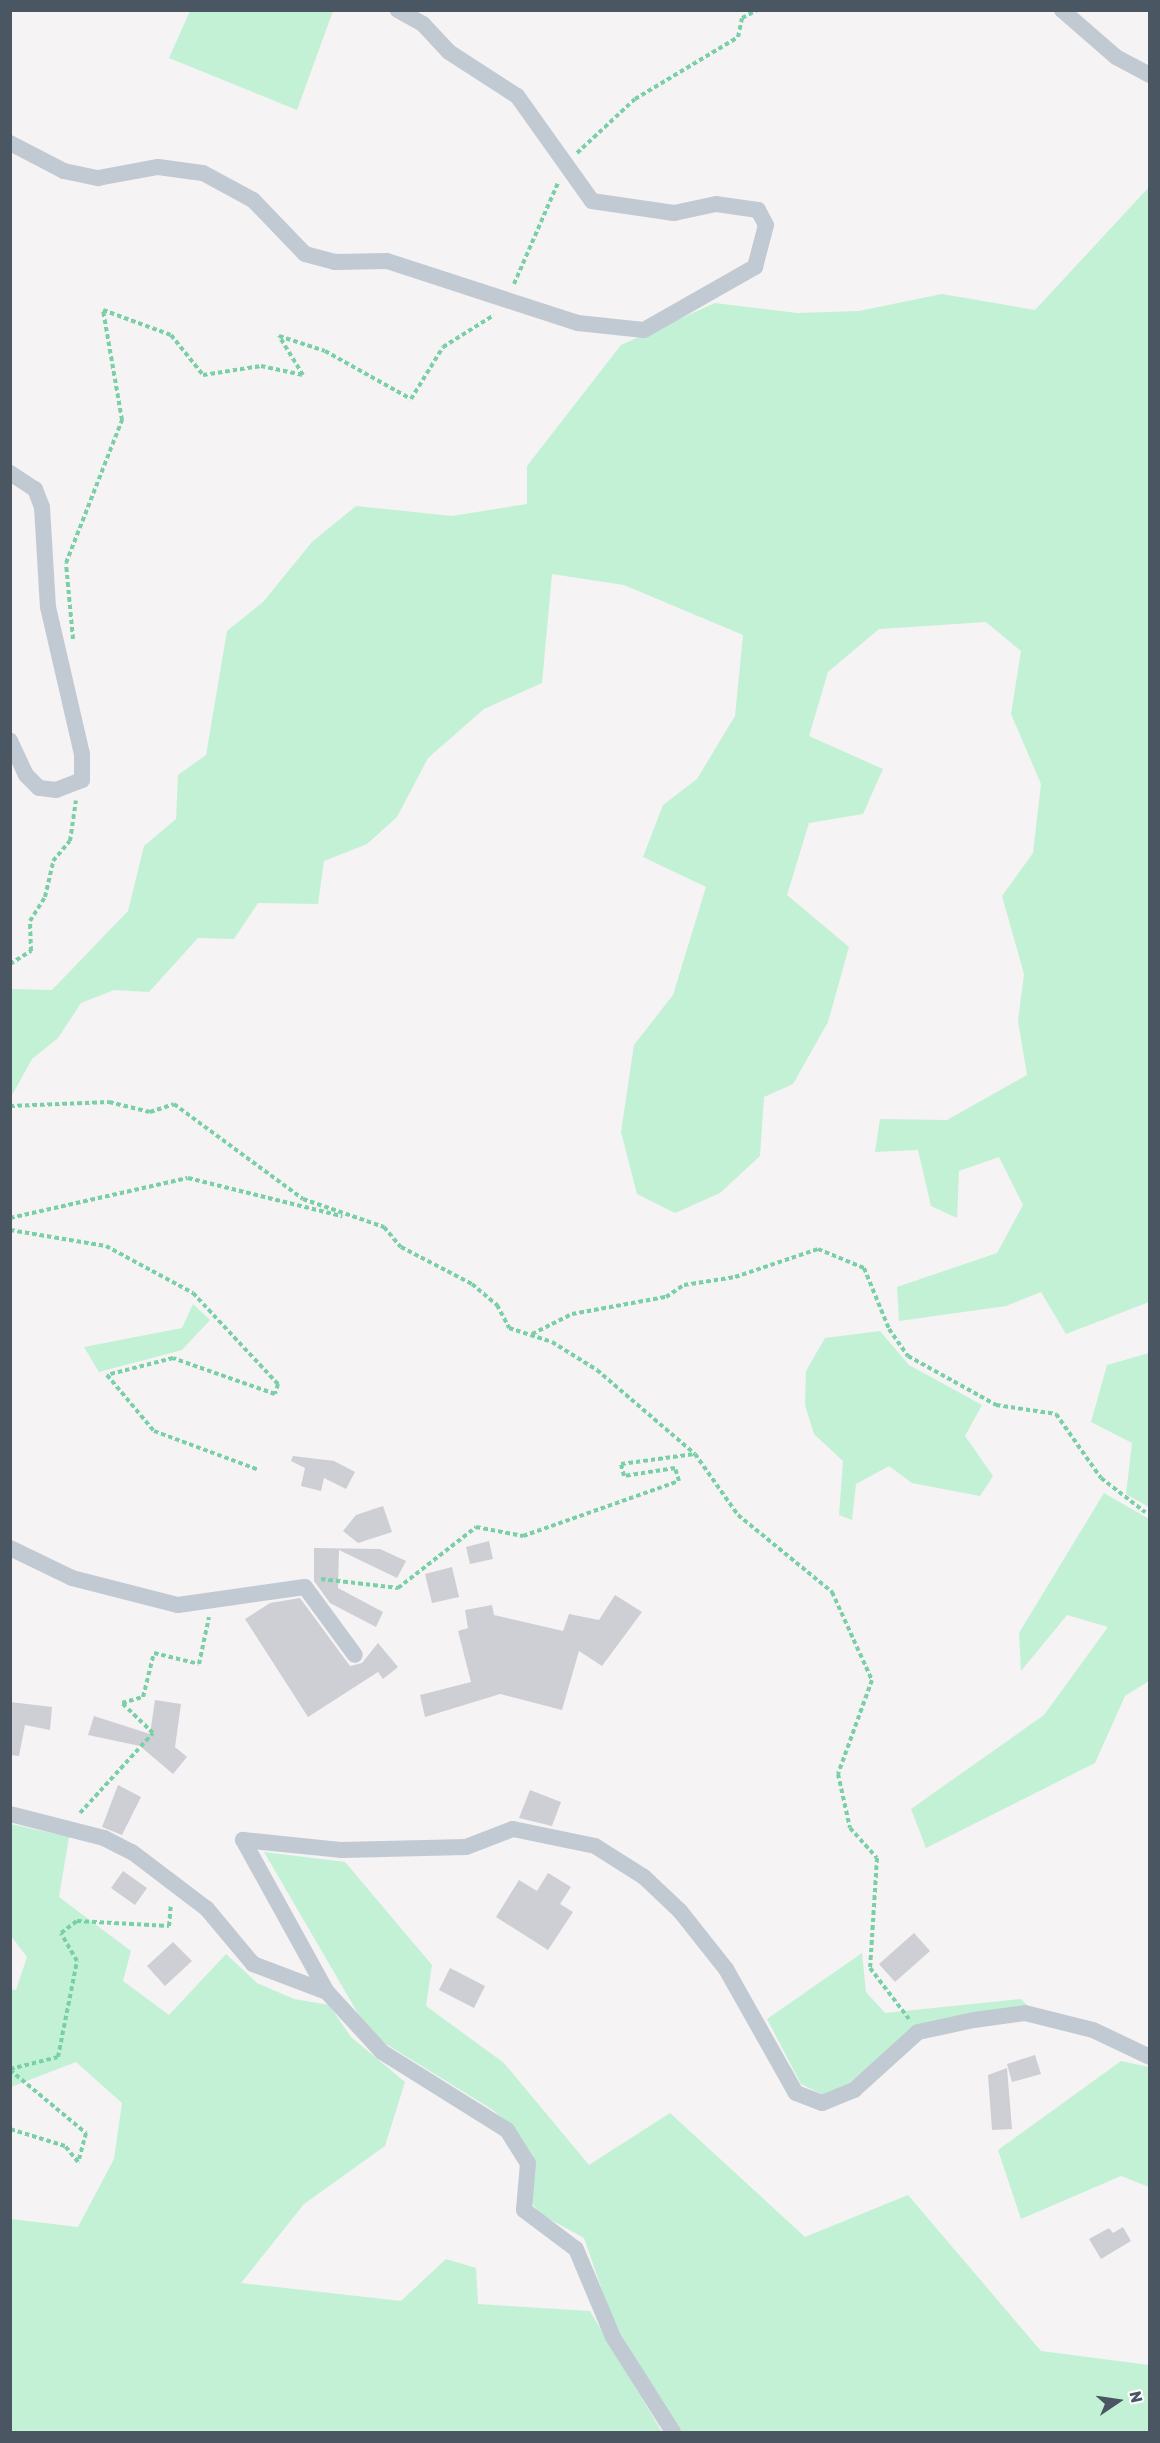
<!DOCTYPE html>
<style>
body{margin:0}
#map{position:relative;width:1160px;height:2443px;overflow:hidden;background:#f5f3f3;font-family:Rubik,sans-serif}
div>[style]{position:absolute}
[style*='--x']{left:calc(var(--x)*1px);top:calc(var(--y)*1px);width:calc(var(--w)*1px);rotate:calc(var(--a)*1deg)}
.green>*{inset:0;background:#c3f1d5}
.building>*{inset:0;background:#cdcfd5}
.path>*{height:4px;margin-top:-2px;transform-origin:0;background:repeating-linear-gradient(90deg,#7ad0a6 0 4.5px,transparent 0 7.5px)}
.minor>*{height:16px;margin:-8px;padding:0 8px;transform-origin:8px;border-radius:8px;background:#c1cad2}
span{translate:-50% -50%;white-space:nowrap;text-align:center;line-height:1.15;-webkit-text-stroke:5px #fff;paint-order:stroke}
.frame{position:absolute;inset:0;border:12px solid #4a5661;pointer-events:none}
.north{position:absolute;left:1088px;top:2371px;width:60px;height:60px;-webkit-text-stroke:4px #fff;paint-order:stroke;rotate:77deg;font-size:16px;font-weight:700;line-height:24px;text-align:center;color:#4a5661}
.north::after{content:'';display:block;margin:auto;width:21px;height:27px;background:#4a5661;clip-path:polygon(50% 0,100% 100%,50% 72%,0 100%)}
</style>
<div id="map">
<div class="green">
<i style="clip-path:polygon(190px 11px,333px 11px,297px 110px,169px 58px)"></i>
<i style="clip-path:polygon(1149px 187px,1149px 1302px,1066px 1334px,1041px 1292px,1006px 1306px,899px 1321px,897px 1287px,997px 1253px,1023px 1205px,999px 1157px,959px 1171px,957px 1218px,931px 1206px,918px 1150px,875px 1152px,880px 1119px,947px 1120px,1027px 1075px,1018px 1021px,1024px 974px,1002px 896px,1033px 853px,1041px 784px,1011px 714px,1021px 651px,986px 622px,879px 629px,828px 672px,809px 736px,883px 769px,863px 814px,809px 823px,787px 895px,849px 947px,828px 1022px,793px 1084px,764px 1097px,760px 1156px,720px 1193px,675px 1213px,637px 1194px,621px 1132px,634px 1045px,673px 995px,706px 887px,643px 857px,663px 805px,697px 779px,735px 716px,743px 635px,624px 585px,552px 574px,542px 683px,484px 709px,428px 758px,397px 817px,367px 844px,324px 861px,318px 904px,258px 903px,234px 939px,198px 938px,149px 992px,114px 990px,81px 1003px,58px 1038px,32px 1059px,11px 1097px,11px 989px,52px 990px,128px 911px,144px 846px,176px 819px,178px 775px,206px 755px,227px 631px,263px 602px,312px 542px,356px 506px,452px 516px,527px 504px,527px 466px,621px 345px,715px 303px,797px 313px,859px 311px,942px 294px,1035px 310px)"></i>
<i style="clip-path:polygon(193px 1304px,210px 1320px,182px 1350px,99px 1372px,84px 1347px,182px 1328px)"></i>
<i style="clip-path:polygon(880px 1331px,909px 1365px,982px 1405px,965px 1436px,993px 1476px,980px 1496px,912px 1483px,889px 1466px,856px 1484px,852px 1520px,839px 1515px,843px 1461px,814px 1434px,805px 1405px,806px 1371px,825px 1338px)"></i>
<i style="clip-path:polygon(1149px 1353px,1150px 1353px,1149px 1507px,1126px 1494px,1132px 1443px,1091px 1422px,1107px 1365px)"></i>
<i style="clip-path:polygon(1104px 1493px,1149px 1519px,1149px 1681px,1125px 1696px,1095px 1763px,926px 1848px,911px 1809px,1044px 1715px,1108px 1627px,1067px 1615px,1021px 1671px,1019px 1633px)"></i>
<i style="clip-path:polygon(11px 1824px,69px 1837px,59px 1897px,131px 1951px,123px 1981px,169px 2015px,226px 1954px,257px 1983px,294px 1999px,329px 2005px,351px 2037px,405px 2082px,385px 2146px,304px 2204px,241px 2283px,401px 2301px,446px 2259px,476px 2268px,478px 2304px,590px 2311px,662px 2432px,11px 2432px,11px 2219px,78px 2227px,114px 2159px,122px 2103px,76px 2062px,11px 2087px,10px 1989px,16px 1990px,27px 1957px,11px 1936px)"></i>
<i style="clip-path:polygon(264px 1852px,345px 1862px,432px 1965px,426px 2006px,504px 2063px,589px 2165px,670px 2113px,805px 2237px,908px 2195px,1041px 2351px,1149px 2365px,1149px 2432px,680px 2432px,612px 2319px,584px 2238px,542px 2215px,529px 2200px,515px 2129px,493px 2110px,370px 2034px)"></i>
<i style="clip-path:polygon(862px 1953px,866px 1992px,885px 2013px,1021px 1999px,1029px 2007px,912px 2028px,846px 2086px,823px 2095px,801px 2084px,767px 2019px)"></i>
<i style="clip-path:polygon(1121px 2061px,1149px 2067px,1149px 2187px,1121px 2176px,1021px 2219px,998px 2150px)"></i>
</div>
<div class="building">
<i style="clip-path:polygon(293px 1456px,334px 1461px,355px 1472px,346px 1489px,324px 1478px,321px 1491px,301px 1486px,305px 1468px,291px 1461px)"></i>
<i style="clip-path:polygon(383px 1506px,392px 1532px,358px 1543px,343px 1531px,356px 1515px)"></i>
<i style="clip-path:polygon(489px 1541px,493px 1559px,470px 1564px,466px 1547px)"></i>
<i style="clip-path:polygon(314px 1548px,380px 1549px,406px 1561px,397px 1578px,339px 1550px,338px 1588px,383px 1612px,376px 1627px,330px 1603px,314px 1581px)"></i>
<i style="clip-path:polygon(452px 1567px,459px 1597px,432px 1603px,425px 1574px)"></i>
<i style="clip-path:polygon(615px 1595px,642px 1612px,602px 1666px,579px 1651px,562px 1710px,500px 1694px,425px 1717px,420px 1695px,471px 1682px,458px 1631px,468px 1628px,465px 1610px,492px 1605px,494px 1615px,563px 1631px,569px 1614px,599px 1620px)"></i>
<i style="clip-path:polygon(300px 1598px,350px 1666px,362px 1663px,378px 1643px,398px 1667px,383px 1679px,378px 1672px,308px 1717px,245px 1619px,270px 1603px)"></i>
<i style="clip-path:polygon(155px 1700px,181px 1704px,175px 1747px,187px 1757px,173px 1774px,140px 1746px,88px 1735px,94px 1716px,150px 1734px)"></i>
<i style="clip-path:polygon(10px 1702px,52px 1707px,50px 1730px,25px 1725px,19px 1756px,10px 1755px)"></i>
<i style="clip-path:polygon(118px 1785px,141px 1797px,122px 1835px,102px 1827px)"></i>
<i style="clip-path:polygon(530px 1790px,561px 1802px,552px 1826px,519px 1818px)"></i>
<i style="clip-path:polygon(123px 1871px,147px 1888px,135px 1905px,111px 1888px)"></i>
<i style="clip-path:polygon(548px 1873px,571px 1887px,560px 1904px,573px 1912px,548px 1950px,496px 1917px,519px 1880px,537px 1891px)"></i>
<i style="clip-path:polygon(914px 1933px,930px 1951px,895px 1982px,879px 1964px)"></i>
<i style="clip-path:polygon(173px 1942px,192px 1961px,165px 1986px,147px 1966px)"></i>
<i style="clip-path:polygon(450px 1968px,485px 1986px,474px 2008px,439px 1990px)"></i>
<i style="clip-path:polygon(1035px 2055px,1041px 2074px,1012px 2082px,1007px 2064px)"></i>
<i style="clip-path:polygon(1007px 2068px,1012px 2129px,992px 2130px,988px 2075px)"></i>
<i style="clip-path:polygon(1123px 2227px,1131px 2241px,1101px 2259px,1089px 2239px,1109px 2228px,1113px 2233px)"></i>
</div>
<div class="path">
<i style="--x:782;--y:10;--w:20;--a:0"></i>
<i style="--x:577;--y:153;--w:79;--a:-43"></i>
<i style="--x:635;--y:99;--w:120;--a:-31"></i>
<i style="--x:738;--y:37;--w:19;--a:-78"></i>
<i style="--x:742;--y:18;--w:18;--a:-27"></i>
<i style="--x:514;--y:284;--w:110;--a:-66.5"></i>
<i style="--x:73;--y:639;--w:76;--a:-95.3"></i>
<i style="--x:66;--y:563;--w:154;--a:-68.6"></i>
<i style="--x:122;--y:420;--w:112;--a:-99.8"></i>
<i style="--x:103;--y:310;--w:72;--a:20.2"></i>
<i style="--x:171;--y:335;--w:51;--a:51.3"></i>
<i style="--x:203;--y:375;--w:59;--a:-8.8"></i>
<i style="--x:261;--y:366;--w:43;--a:12.1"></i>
<i style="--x:303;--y:375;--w:46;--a:-121.6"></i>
<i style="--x:279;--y:336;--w:48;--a:18.1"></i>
<i style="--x:325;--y:351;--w:98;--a:29.2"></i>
<i style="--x:411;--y:399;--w:61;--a:-58.4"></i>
<i style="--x:443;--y:347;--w:60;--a:-32.1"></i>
<i style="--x:10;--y:964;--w:25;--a:-32"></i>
<i style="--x:31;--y:951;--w:30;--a:-92"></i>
<i style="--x:30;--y:921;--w:28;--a:-58"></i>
<i style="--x:45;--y:897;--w:37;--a:-77"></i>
<i style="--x:53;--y:861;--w:26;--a:-50"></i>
<i style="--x:70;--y:841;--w:41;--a:-81.7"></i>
<i style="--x:10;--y:1106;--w:99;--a:-2.3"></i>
<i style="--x:109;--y:1102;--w:42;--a:13.7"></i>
<i style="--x:150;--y:1112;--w:25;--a:-18"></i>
<i style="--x:174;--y:1104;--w:160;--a:36.4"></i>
<i style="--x:303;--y:1199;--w:86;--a:19.1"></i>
<i style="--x:384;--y:1227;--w:26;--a:50"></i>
<i style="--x:401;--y:1247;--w:80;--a:27.5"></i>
<i style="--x:472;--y:1284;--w:33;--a:40"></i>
<i style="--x:497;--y:1305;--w:26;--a:62"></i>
<i style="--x:509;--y:1328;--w:45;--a:18"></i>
<i style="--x:552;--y:1342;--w:53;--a:31.9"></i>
<i style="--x:597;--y:1370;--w:129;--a:40.6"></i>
<i style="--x:695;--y:1454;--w:75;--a:54.8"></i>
<i style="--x:738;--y:1515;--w:122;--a:39.3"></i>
<i style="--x:832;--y:1592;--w:97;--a:65.6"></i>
<i style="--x:872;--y:1680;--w:100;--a:109.9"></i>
<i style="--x:838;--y:1774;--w:55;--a:77.5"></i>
<i style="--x:850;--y:1828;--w:40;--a:48"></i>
<i style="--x:877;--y:1858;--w:110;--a:93.6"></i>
<i style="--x:870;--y:1968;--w:64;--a:52.6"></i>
<i style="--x:10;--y:1218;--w:182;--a:-12.7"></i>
<i style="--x:188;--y:1178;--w:159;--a:13.9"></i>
<i style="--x:10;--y:1230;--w:97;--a:9.5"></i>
<i style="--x:106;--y:1246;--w:99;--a:28.4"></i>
<i style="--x:193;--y:1293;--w:125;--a:47"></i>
<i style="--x:278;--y:1384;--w:10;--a:107"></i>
<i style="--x:275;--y:1394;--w:108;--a:-160.6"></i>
<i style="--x:173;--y:1358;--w:68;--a:165.6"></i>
<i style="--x:107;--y:1375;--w:73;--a:50"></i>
<i style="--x:154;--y:1431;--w:112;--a:20.4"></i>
<i style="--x:532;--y:1334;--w:45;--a:-26.6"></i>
<i style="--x:572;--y:1314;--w:96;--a:-10.3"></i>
<i style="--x:666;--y:1297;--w:22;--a:-34"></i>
<i style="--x:684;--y:1285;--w:52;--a:-8.9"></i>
<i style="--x:735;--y:1277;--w:88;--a:-18.6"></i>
<i style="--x:818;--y:1249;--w:50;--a:22.4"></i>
<i style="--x:864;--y:1268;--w:66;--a:67.7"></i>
<i style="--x:889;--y:1329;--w:33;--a:55"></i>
<i style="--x:908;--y:1356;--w:101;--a:29.1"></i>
<i style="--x:996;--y:1405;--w:61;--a:8.5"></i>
<i style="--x:1056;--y:1414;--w:78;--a:54.9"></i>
<i style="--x:1101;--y:1478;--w:56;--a:37.7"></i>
<i style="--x:321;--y:1579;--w:78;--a:6.7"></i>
<i style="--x:398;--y:1588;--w:99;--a:-38"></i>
<i style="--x:476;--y:1527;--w:48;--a:10.8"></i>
<i style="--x:523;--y:1536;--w:165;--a:-19.4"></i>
<i style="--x:679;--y:1481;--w:14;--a:-107"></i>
<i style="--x:675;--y:1468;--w:52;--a:171.1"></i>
<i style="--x:624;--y:1476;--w:12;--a:-104"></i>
<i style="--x:621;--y:1464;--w:74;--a:-7.8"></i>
<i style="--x:80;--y:1813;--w:108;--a:-47.6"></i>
<i style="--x:153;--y:1733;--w:43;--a:-135.9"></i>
<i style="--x:122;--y:1703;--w:22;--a:-16"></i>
<i style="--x:143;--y:1697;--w:45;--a:-76"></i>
<i style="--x:154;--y:1653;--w:46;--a:13.7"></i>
<i style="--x:199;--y:1664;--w:48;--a:-78"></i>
<i style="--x:10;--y:2069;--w:49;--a:-14"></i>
<i style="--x:58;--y:2057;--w:98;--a:-78.8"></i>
<i style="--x:77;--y:1961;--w:32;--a:-120"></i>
<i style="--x:61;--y:1933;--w:20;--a:-37"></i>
<i style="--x:77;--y:1921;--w:92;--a:3.1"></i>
<i style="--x:169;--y:1926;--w:22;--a:-85"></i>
<i style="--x:10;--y:2070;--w:99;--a:39.7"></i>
<i style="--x:86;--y:2133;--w:30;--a:105"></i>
<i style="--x:78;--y:2162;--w:21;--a:-129"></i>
<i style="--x:65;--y:2146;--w:58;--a:-162.8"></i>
</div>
<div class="minor">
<i style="--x:1062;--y:10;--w:72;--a:41"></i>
<i style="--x:1116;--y:57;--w:38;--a:28"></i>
<i style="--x:10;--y:143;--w:61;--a:27.4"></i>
<i style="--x:64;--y:171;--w:35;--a:12"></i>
<i style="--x:98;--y:178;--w:61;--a:-10.4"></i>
<i style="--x:158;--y:167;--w:45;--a:7.6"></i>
<i style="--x:203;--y:173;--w:57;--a:28.4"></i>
<i style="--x:253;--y:200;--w:75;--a:46.1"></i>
<i style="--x:305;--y:254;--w:31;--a:15"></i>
<i style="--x:335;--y:262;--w:52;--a:-1.1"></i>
<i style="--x:387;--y:261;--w:201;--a:18"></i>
<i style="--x:578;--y:323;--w:66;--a:6.1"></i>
<i style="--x:644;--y:330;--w:128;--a:-29.6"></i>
<i style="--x:755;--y:267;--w:43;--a:-75.3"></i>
<i style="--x:766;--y:225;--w:17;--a:-118"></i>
<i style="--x:758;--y:210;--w:42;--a:-171.9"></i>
<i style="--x:716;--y:204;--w:43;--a:167.9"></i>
<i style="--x:674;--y:213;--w:83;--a:-171.7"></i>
<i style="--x:592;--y:201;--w:129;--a:-125.5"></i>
<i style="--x:517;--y:96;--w:81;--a:-147.1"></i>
<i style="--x:449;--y:52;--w:38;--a:-133"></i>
<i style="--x:423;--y:24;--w:29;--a:-151"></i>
<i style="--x:10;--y:473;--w:30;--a:33"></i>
<i style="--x:35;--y:489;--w:19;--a:69"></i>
<i style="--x:42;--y:507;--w:100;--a:86.6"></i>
<i style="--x:48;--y:607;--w:151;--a:77"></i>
<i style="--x:82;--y:754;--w:26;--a:90"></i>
<i style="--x:82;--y:780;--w:28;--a:159"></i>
<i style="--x:56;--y:790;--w:17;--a:-173"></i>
<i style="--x:39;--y:788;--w:18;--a:-135"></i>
<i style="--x:26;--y:775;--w:38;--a:-115"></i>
<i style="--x:10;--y:1548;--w:69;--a:25.8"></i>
<i style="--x:72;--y:1578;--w:109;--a:14.3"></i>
<i style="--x:178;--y:1605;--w:128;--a:-8.1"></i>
<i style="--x:305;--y:1587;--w:84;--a:53.7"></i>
<i style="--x:10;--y:1814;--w:97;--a:14.3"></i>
<i style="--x:104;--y:1838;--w:31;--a:27"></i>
<i style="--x:132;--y:1852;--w:94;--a:37.2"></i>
<i style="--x:207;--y:1909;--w:72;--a:50.1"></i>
<i style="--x:253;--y:1964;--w:79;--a:20.7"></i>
<i style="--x:327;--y:1992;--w:81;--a:47.5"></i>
<i style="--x:382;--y:2052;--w:147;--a:32"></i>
<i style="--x:507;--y:2130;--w:39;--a:58"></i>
<i style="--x:528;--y:2163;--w:47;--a:94.9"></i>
<i style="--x:524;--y:2210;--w:65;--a:36.9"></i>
<i style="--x:576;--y:2249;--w:95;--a:67.2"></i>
<i style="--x:613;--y:2337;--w:112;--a:57.7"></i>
<i style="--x:327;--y:1992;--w:174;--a:-118.9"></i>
<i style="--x:243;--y:1840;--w:100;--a:5.8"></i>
<i style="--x:342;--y:1850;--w:124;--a:-1.4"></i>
<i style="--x:466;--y:1847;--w:50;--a:-21"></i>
<i style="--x:513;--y:1829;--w:84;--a:11.7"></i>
<i style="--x:595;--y:1846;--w:58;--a:32.3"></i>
<i style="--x:644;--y:1877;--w:50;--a:43.4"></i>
<i style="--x:680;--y:1911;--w:74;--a:51.6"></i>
<i style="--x:726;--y:1969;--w:142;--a:60.6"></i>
<i style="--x:796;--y:2093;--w:28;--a:21"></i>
<i style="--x:822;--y:2103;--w:35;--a:-22"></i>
<i style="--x:854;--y:2090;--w:86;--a:-42.2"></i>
<i style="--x:918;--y:2032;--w:57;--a:-12.1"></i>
<i style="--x:974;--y:2020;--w:51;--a:-7.8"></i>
<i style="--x:1025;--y:2013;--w:70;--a:14"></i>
<i style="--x:1093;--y:2030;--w:63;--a:25.3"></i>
</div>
<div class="frame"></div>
<div class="north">N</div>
</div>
